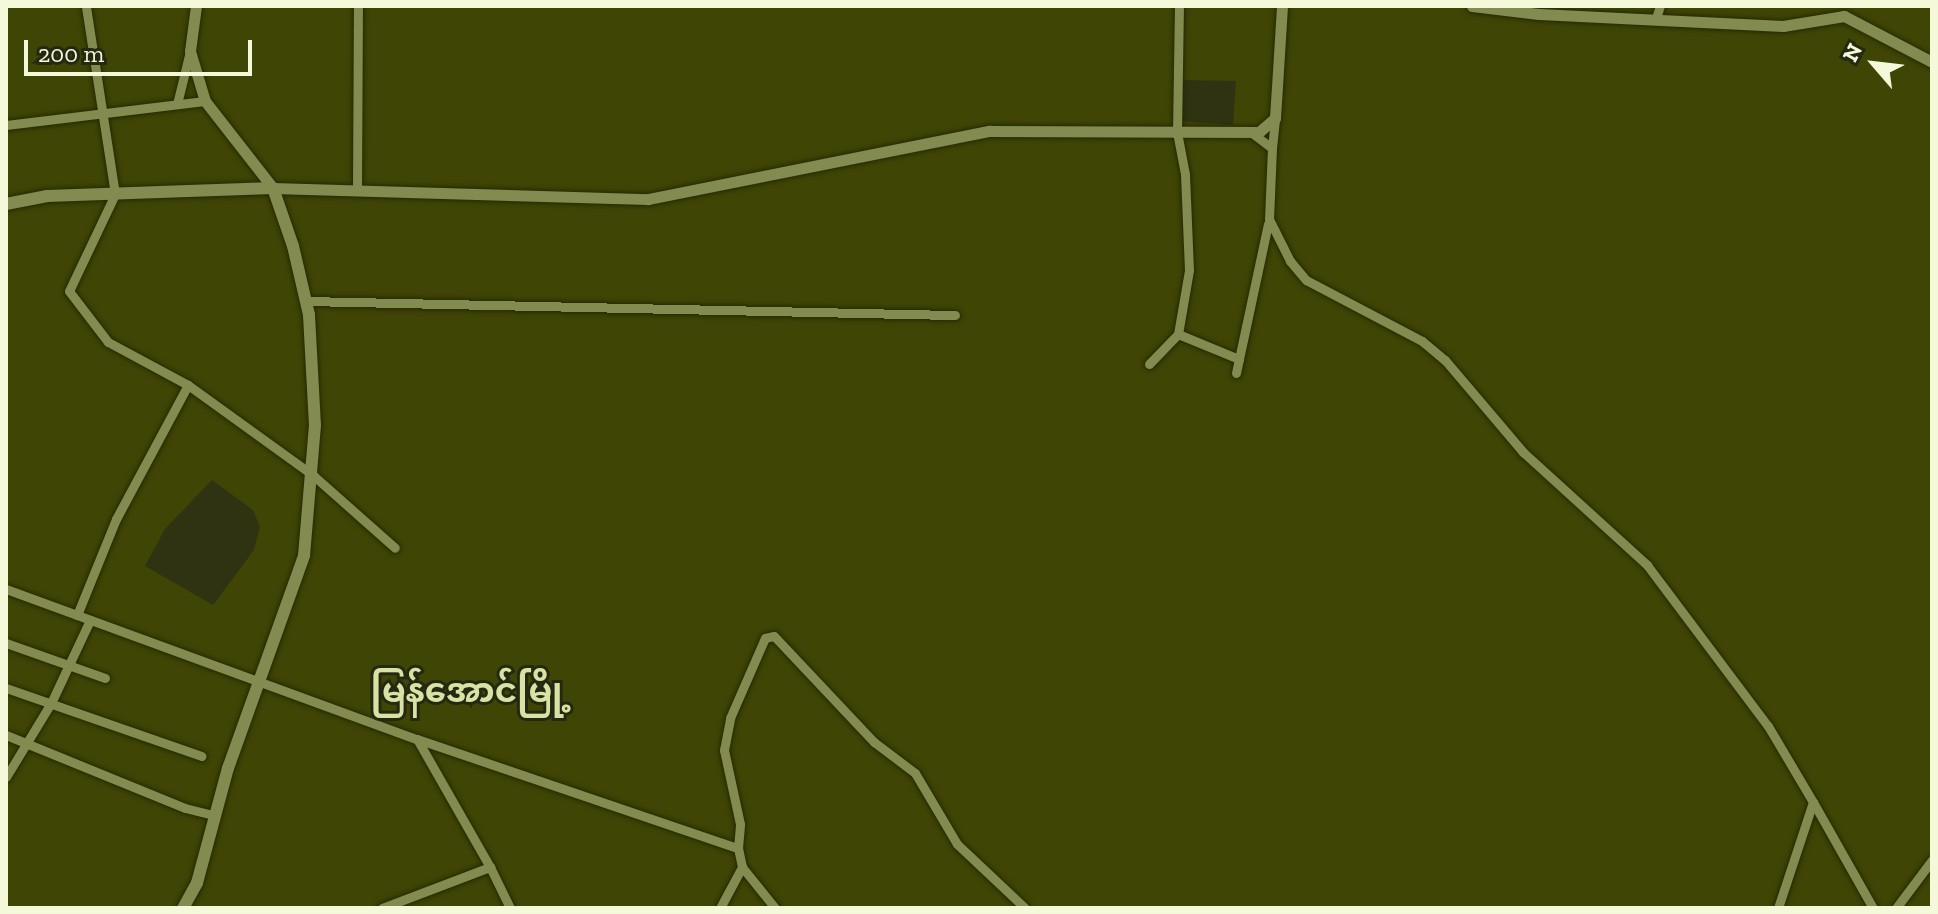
<!DOCTYPE html>
<meta charset="utf-8">
<style>
body{margin:0}
#map{position:relative;width:1938px;height:914px;overflow:hidden;background:#3f4505;font-family:"Zilla Slab","Noto Sans Myanmar",serif}
div>[style]{position:absolute}
[style*='--x']{left:calc(var(--x)*1px);top:calc(var(--y)*1px);width:calc(var(--w)*1px);rotate:calc(var(--a)*1deg)}
.water>*{inset:0;background:#2f3312}
.roads{filter:drop-shadow(0 0 2px #262a00) drop-shadow(0 0 2px #262a00)}
.minor>*{height:9px;margin:-4.5px;padding:0 4.5px;transform-origin:4.5px;border-radius:4.5px;background:#838b51}
.tertiary>*{height:11px;margin:-5.5px;padding:0 5.5px;transform-origin:5.5px;border-radius:5.5px;background:#838b51}
.secondary>*{height:12px;margin:-6px;padding:0 6px;transform-origin:6px;border-radius:6px;background:#838b51}
span{translate:-50% -50%;white-space:nowrap;text-align:center;line-height:1.15;-webkit-text-stroke:6px #262911;paint-order:stroke}
.district-label{font-size:34px;color:#d8e2a4;font-weight:700}
.frame{position:absolute;inset:0;border:8px solid #f4f9da;pointer-events:none}
.north{position:absolute;left:1834px;top:24px;width:80px;height:80px;-webkit-text-stroke:6px #262911;paint-order:stroke;rotate:298deg;font-size:22px;font-weight:700;line-height:32px;text-align:center;color:#f4f9da}
.north::after{content:'';display:block;margin:auto;width:28px;height:36px;background:#f4f9da;clip-path:polygon(50% 0,100% 100%,50% 72%,0 100%)}
.scale{position:absolute;left:24px;top:40px;width:228px;height:36px;box-sizing:border-box;border:4px solid #f4f9da;border-top:0;padding-left:10px;font-size:24px;line-height:28px;white-space:nowrap;color:#f4f9da;-webkit-text-stroke:6px #262911;paint-order:stroke}
</style>
<div id="map">
<div class="water">
<i style="clip-path:polygon(1182px 80px,1236px 81px,1233px 125px,1181px 121px)"></i>
<i style="clip-path:polygon(212px 480px,253px 510px,260px 527px,254px 550px,213px 605px,145px 566px,165px 529px)"></i>
</div>
<div class="roads">
<div class="minor">
<i style="--x:1656;--y:18;--w:13;--a:-72"></i>
<i style="--x:177;--y:104;--w:55;--a:-76.2"></i>
<i style="--x:6;--y:125;--w:200;--a:-6.9"></i>
<i style="--x:1252;--y:133;--w:25;--a:37"></i>
<i style="--x:1272;--y:148;--w:30;--a:-84"></i>
<i style="--x:1272;--y:148;--w:71;--a:92.4"></i>
<i style="--x:1269;--y:219;--w:47;--a:63.4"></i>
<i style="--x:1290;--y:261;--w:25;--a:50"></i>
<i style="--x:1306;--y:280;--w:131;--a:27.7"></i>
<i style="--x:1422;--y:341;--w:30;--a:40"></i>
<i style="--x:1445;--y:360;--w:121;--a:49.7"></i>
<i style="--x:1523;--y:452;--w:168;--a:42.3"></i>
<i style="--x:1647;--y:565;--w:201;--a:53.1"></i>
<i style="--x:1768;--y:726;--w:88;--a:59.4"></i>
<i style="--x:1813;--y:802;--w:112;--a:108.3"></i>
<i style="--x:357;--y:190;--w:184;--a:-89.7"></i>
<i style="--x:306;--y:301;--w:649;--a:1.24"></i>
<i style="--x:1178;--y:334;--w:66;--a:22.3"></i>
<i style="--x:1239;--y:359;--w:138;--a:-77.9"></i>
<i style="--x:1149;--y:364;--w:42;--a:-46"></i>
<i style="--x:1178;--y:334;--w:65;--a:-80.2"></i>
<i style="--x:1189;--y:270;--w:96;--a:-92.4"></i>
<i style="--x:1185;--y:174;--w:43;--a:-100.8"></i>
<i style="--x:1177;--y:132;--w:126;--a:-89.1"></i>
<i style="--x:1236;--y:373;--w:14;--a:-78"></i>
<i style="--x:188;--y:385;--w:155;--a:35.8"></i>
<i style="--x:314;--y:476;--w:108;--a:41.6"></i>
<i style="--x:6;--y:589;--w:438;--a:20.1"></i>
<i style="--x:417;--y:739;--w:339;--a:18.8"></i>
<i style="--x:738;--y:848;--w:24;--a:-85"></i>
<i style="--x:740;--y:824;--w:76;--a:-102.2"></i>
<i style="--x:724;--y:750;--w:33;--a:-79"></i>
<i style="--x:730;--y:718;--w:87;--a:-66.4"></i>
<i style="--x:765;--y:638;--w:9;--a:-13"></i>
<i style="--x:774;--y:636;--w:146;--a:46.7"></i>
<i style="--x:874;--y:742;--w:51;--a:37.1"></i>
<i style="--x:915;--y:773;--w:82;--a:59.4"></i>
<i style="--x:957;--y:844;--w:93;--a:43.3"></i>
<i style="--x:77;--y:615;--w:104;--a:-67.9"></i>
<i style="--x:116;--y:519;--w:152;--a:-61.8"></i>
<i style="--x:188;--y:385;--w:91;--a:-151.7"></i>
<i style="--x:108;--y:342;--w:64;--a:-127.4"></i>
<i style="--x:69;--y:291;--w:107;--a:-64.6"></i>
<i style="--x:115;--y:194;--w:190;--a:-98.8"></i>
<i style="--x:6;--y:643;--w:105;--a:19.5"></i>
<i style="--x:6;--y:688;--w:207;--a:19.2"></i>
<i style="--x:6;--y:735;--w:193;--a:22.2"></i>
<i style="--x:185;--y:808;--w:30;--a:14"></i>
<i style="--x:417;--y:739;--w:147;--a:60.3"></i>
<i style="--x:6;--y:777;--w:87;--a:-58.7"></i>
<i style="--x:51;--y:703;--w:92;--a:-64.8"></i>
<i style="--x:1813;--y:802;--w:122;--a:60.5"></i>
<i style="--x:738;--y:848;--w:19;--a:78"></i>
<i style="--x:742;--y:867;--w:53;--a:51.2"></i>
<i style="--x:382;--y:908;--w:116;--a:-20.8"></i>
<i style="--x:490;--y:867;--w:46;--a:64"></i>
<i style="--x:720;--y:908;--w:47;--a:-61.8"></i>
<i style="--x:1896;--y:908;--w:60;--a:-53.1"></i>
</div>
<div class="tertiary">
<i style="--x:196;--y:6;--w:45;--a:97.6"></i>
<i style="--x:190;--y:51;--w:52;--a:73.3"></i>
<i style="--x:205;--y:101;--w:110;--a:52"></i>
<i style="--x:273;--y:188;--w:375;--a:1.7"></i>
<i style="--x:648;--y:199;--w:348;--a:-11.3"></i>
<i style="--x:989;--y:131;--w:270;--a:0.2"></i>
<i style="--x:1259;--y:132;--w:21;--a:-41"></i>
<i style="--x:1275;--y:118;--w:112;--a:-86.4"></i>
<i style="--x:1472;--y:6;--w:67;--a:6.8"></i>
<i style="--x:1539;--y:14;--w:244;--a:2.8"></i>
<i style="--x:1783;--y:26;--w:62;--a:-9.3"></i>
<i style="--x:1844;--y:16;--w:99;--a:27.6"></i>
</div>
<div class="secondary">
<i style="--x:6;--y:204;--w:42;--a:-11"></i>
<i style="--x:47;--y:196;--w:226;--a:-2"></i>
<i style="--x:273;--y:188;--w:61;--a:71"></i>
<i style="--x:293;--y:246;--w:71;--a:76.9"></i>
<i style="--x:309;--y:315;--w:110;--a:86.9"></i>
<i style="--x:315;--y:425;--w:131;--a:94.8"></i>
<i style="--x:304;--y:556;--w:225;--a:109.7"></i>
<i style="--x:228;--y:768;--w:119;--a:105.1"></i>
<i style="--x:197;--y:883;--w:29;--a:119"></i>
</div>
</div>
<div class="district-label">
<span style="left:471px;top:691px">မြန်အောင်မြို့</span>
</div>
<div class="frame"></div>
<div class="north">N</div>
<div class="scale">200 m</div>
</div>
